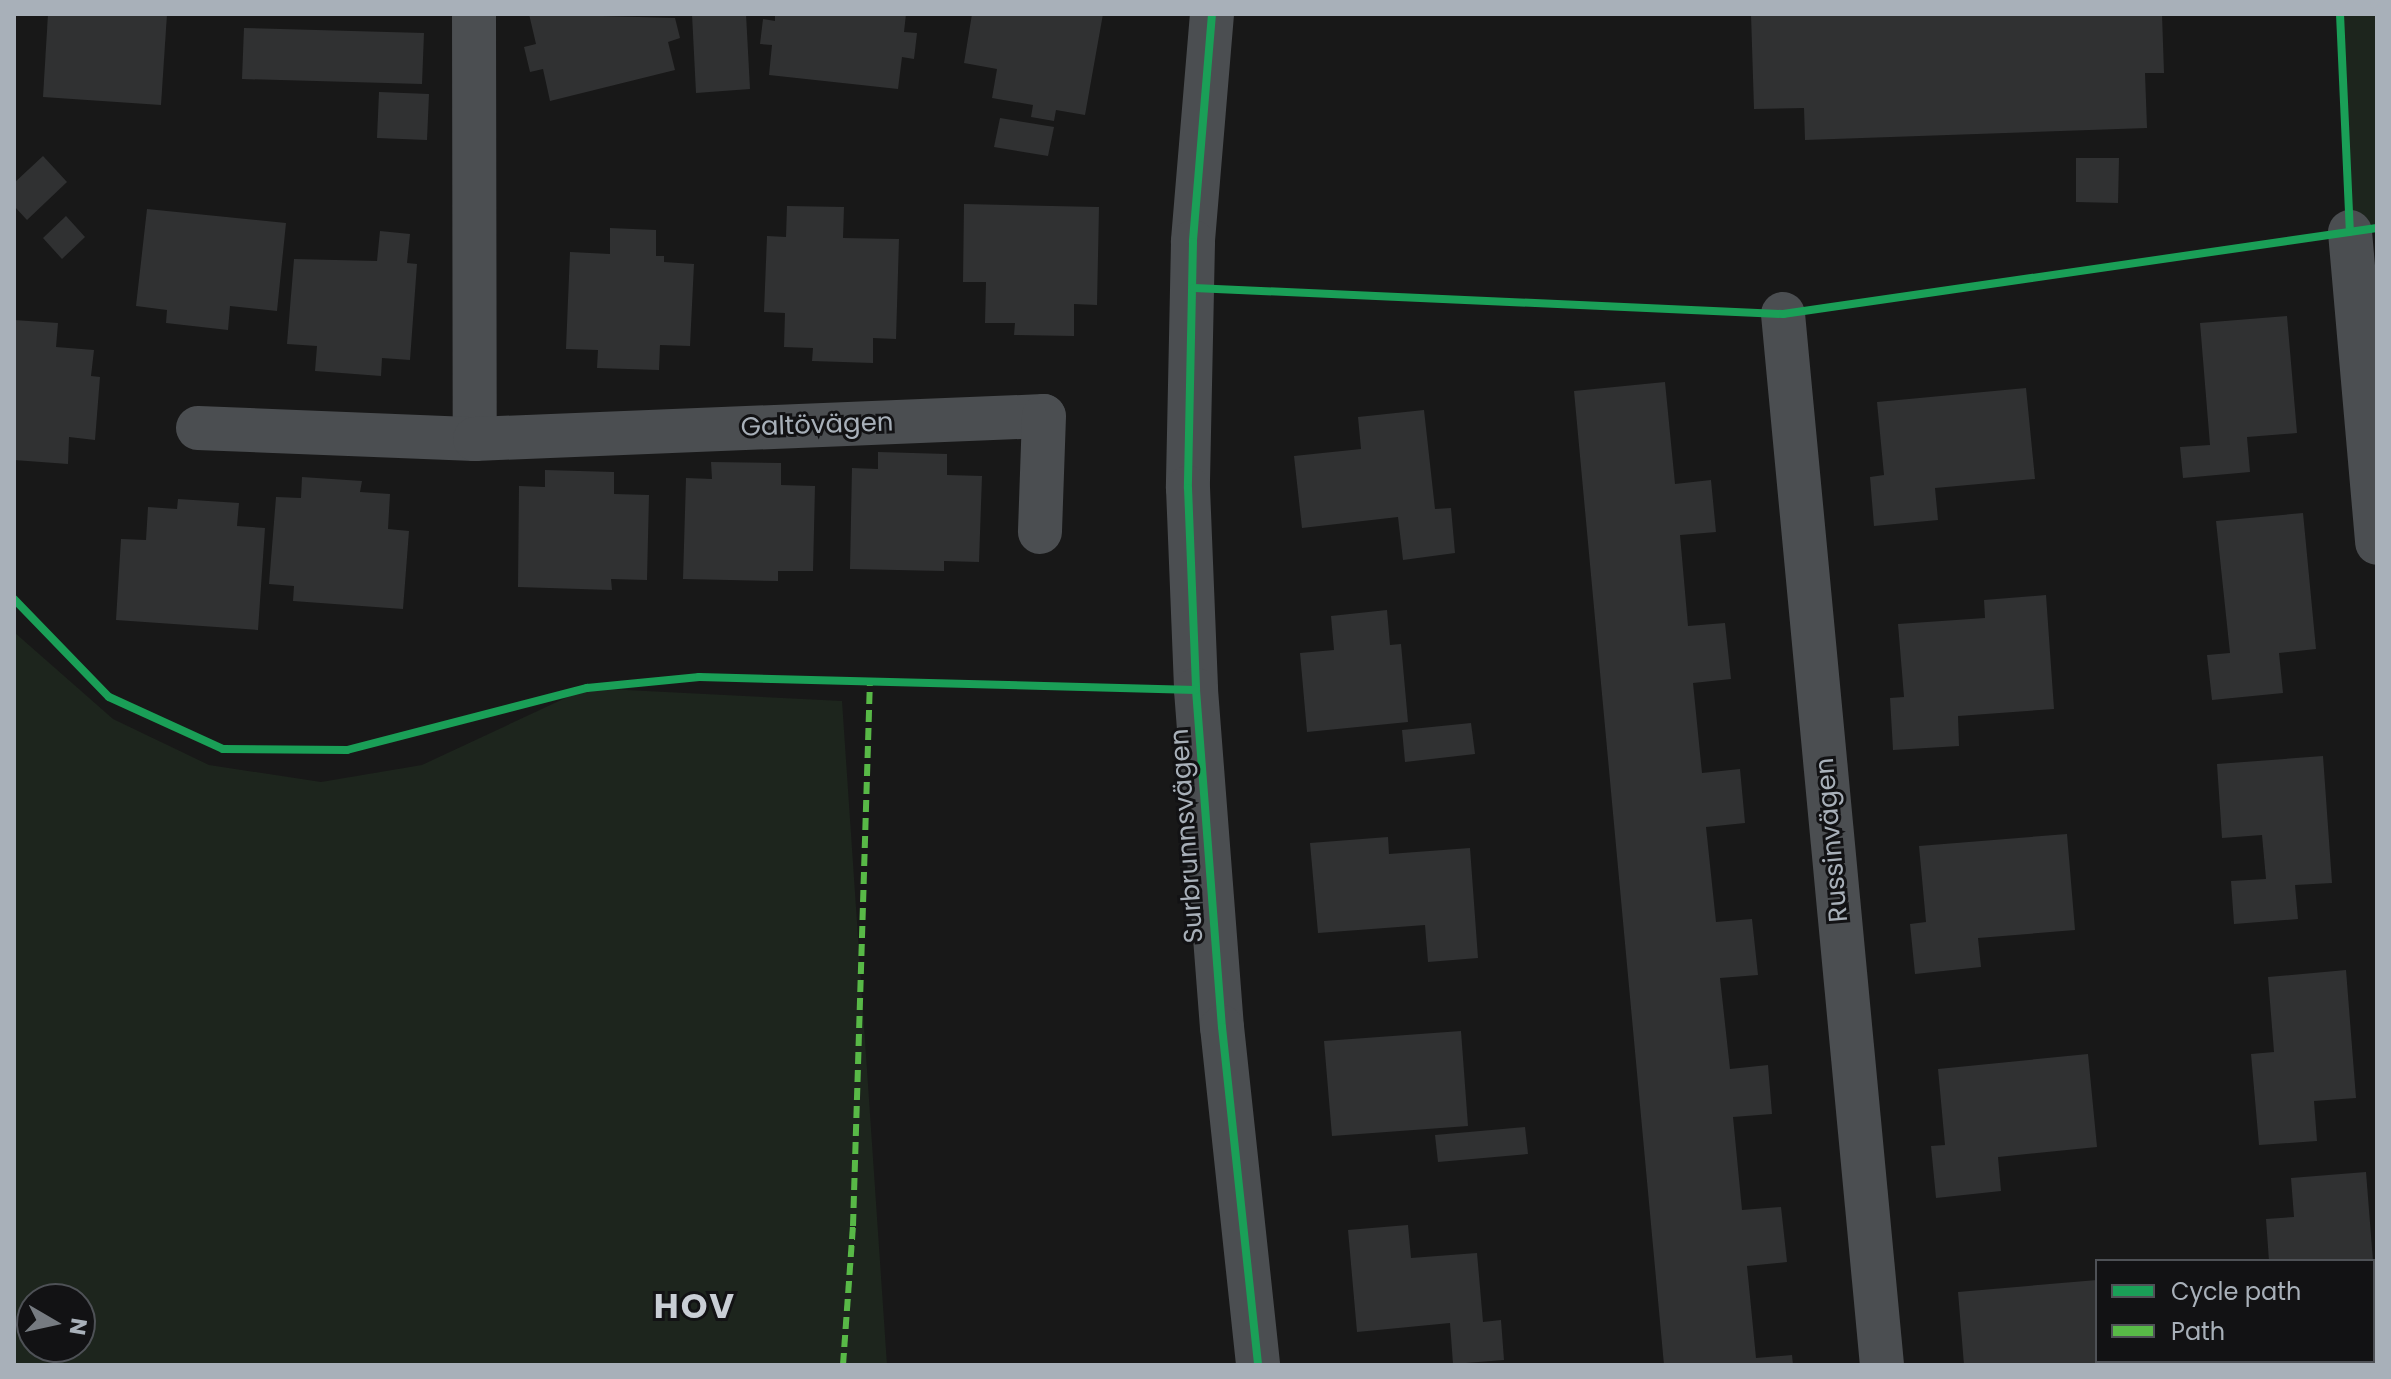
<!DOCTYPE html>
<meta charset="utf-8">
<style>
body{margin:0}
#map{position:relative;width:2391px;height:1379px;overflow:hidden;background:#181818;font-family:Poppins,sans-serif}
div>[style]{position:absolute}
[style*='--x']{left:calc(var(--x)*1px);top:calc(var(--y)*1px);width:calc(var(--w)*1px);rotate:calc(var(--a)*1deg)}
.green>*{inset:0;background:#1d251d}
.building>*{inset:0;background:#303132}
.minor>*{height:44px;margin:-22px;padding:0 22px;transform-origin:22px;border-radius:22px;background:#4b4e51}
.quiet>*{height:6px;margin-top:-3px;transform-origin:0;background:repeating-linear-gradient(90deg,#58b947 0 12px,transparent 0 18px)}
.cycleway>*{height:8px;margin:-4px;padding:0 4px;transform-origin:4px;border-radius:4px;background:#1a9f57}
span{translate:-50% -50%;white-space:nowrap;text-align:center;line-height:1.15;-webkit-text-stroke:6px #121214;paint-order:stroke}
.street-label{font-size:26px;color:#a8b0b9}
.district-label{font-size:34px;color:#c9ced5;font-weight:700;letter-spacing:2px}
.frame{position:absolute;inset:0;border:16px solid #a8b0b9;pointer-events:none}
.legend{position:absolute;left:2095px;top:1259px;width:280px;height:104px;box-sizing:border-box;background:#121214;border:2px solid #4e5156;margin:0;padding:10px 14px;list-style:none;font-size:24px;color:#a8b0b9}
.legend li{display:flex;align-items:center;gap:16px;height:40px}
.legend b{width:40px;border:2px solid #4e5156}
.north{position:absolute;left:16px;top:1283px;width:80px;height:80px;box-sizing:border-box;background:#121214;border:2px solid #4e5156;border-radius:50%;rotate:99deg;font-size:22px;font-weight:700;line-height:32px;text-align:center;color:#a8b0b9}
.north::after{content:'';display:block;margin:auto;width:28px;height:36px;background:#767b81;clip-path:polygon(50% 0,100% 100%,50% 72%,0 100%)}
</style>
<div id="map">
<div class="green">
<i style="clip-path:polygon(2343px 14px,2377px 14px,2377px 228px,2350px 232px)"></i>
<i style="clip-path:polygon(evenodd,14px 632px,113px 719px,209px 765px,321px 782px,422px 765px,587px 688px,842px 701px,887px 1365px,14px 1365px,14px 632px,32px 1299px,80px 1299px,80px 1347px,32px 1347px,32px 1299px)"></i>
</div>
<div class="building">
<i style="clip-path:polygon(48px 14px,167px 14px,161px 105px,43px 97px)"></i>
<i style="clip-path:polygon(529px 14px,675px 18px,680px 38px,668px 42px,675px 70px,550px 101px,543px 69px,530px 72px,524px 47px,536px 44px)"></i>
<i style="clip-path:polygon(692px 14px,746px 14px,750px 89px,696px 93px)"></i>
<i style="clip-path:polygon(775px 14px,906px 14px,904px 32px,917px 33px,914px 59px,902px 57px,898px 89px,769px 75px,772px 45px,760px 44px,763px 19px,775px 21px)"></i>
<i style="clip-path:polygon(972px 14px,1103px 14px,1085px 115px,1056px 110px,1054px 121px,1031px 117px,1033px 105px,992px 98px,997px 69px,964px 63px)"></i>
<i style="clip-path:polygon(1751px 14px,2162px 14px,2164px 73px,2145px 73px,2147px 128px,1805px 140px,1804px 108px,1754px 109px)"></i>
<i style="clip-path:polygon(244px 28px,424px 33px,422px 84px,242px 79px)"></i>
<i style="clip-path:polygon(379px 92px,429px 94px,427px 140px,377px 138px)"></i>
<i style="clip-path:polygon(1000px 118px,1054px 127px,1048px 156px,994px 147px)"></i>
<i style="clip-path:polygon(43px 156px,67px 182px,27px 220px,14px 206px,14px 183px)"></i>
<i style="clip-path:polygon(2076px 158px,2119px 158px,2118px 203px,2076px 202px)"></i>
<i style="clip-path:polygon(964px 204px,1099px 207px,1097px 305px,1074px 304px,1074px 336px,1014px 335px,1015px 323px,985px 323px,986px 282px,963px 282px)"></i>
<i style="clip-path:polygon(787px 206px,844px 207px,843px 238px,899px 239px,896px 339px,873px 338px,873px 363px,812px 361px,813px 348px,784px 347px,785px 313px,764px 312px,767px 236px,786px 237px)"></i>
<i style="clip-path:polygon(147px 209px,286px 223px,277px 311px,230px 306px,228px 330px,166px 323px,167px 310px,136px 306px)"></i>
<i style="clip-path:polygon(66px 216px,85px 237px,62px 259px,43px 238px)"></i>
<i style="clip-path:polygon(610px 228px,656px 230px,656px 256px,664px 256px,664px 262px,694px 264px,690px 346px,660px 345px,659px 370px,597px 368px,598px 350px,566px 349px,570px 252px,610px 254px)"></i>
<i style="clip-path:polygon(380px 231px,410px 234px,407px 263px,417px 264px,410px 360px,382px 358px,381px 376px,315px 371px,317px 346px,287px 344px,294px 259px,377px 261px)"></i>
<i style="clip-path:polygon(2287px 316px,2297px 433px,2247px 437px,2250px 472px,2183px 478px,2180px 447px,2210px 445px,2200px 323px)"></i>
<i style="clip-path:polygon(14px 320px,58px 323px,56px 347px,94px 350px,91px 376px,100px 377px,95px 440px,69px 437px,68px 464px,14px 460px)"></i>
<i style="clip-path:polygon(1665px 382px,1675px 484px,1711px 480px,1716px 532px,1680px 535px,1688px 626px,1725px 623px,1731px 679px,1693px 683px,1702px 773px,1740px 769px,1745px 823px,1706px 827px,1716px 922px,1752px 919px,1758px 975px,1720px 978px,1730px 1069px,1768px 1065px,1772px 1114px,1733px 1117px,1742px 1210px,1781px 1207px,1787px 1262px,1747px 1266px,1756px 1358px,1792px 1355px,1793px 1365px,1664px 1365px,1574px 391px)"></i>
<i style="clip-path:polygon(2026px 388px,2035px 479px,1935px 488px,1938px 520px,1874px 526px,1870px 477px,1884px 475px,1877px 402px)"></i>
<i style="clip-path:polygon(1424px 410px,1435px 509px,1451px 508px,1455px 553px,1403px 560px,1398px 517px,1302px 528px,1294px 456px,1361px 449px,1358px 417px)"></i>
<i style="clip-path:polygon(878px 452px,947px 454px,947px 475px,982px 476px,979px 562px,944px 561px,944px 571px,850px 569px,852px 468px,878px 469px)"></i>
<i style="clip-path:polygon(711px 462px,781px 463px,781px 485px,815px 486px,813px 571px,778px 571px,778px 581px,683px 579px,686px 478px,712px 479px)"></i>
<i style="clip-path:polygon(545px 470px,614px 472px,614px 494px,649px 495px,647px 580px,611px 579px,612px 590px,518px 587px,519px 486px,545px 487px)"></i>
<i style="clip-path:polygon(302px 477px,362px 481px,360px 492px,390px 494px,388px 529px,409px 531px,403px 609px,293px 601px,294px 586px,269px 584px,276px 497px,301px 498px)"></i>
<i style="clip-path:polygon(178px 499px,239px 503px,237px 526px,265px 528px,258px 630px,116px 620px,121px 539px,146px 540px,148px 507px,177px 509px)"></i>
<i style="clip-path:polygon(2303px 513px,2316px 649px,2279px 653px,2283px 693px,2212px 700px,2207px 655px,2230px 653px,2216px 521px)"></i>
<i style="clip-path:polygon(2046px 595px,2054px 709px,1958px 716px,1959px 746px,1893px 750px,1890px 698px,1904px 697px,1898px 624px,1985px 618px,1984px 600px)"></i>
<i style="clip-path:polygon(1387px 610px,1390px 645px,1401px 644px,1408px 722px,1307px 732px,1300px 653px,1334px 650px,1331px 616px)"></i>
<i style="clip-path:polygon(1471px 723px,1475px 754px,1405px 762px,1402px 730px)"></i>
<i style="clip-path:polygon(2323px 756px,2332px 883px,2295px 885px,2298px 919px,2234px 924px,2231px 881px,2266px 879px,2262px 835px,2222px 838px,2217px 764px)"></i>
<i style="clip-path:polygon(2067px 834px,2075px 930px,1978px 938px,1981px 967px,1915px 974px,1910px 924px,1926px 922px,1919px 846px)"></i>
<i style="clip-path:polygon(1388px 837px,1389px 854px,1470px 848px,1478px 958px,1428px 962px,1425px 925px,1318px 933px,1310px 843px)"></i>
<i style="clip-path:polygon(2346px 970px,2356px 1098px,2314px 1101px,2317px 1141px,2259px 1145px,2251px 1054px,2274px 1052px,2268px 977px)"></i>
<i style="clip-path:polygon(1461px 1031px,1468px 1126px,1332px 1136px,1324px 1041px)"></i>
<i style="clip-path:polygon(2088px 1054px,2097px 1147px,1998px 1157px,2001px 1191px,1936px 1198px,1931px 1146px,1945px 1145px,1938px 1069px)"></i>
<i style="clip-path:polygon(1525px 1127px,1528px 1154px,1438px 1162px,1435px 1135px)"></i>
<i style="clip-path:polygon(2366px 1172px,2373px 1261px,2269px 1261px,2266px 1219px,2294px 1217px,2291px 1178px)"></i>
<i style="clip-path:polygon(1408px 1225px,1411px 1258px,1477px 1253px,1483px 1322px,1501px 1320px,1504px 1360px,1453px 1364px,1450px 1323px,1357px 1332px,1348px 1230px)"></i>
<i style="clip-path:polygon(2097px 1280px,2097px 1361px,2116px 1365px,1964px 1365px,1958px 1292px)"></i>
<i style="clip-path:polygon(2375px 1288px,2377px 1322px,2373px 1323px,2373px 1289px)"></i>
<i style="clip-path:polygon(2212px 1361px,2325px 1361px,2325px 1363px,2212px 1365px)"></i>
</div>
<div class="minor">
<i style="--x:474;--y:14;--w:425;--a:89.9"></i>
<i style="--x:1212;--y:14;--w:229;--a:94.8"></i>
<i style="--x:1193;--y:242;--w:246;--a:91.2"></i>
<i style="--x:1188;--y:488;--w:202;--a:87.7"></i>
<i style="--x:1196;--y:690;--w:338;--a:85.6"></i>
<i style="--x:1222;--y:1027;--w:340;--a:83.9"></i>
<i style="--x:2350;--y:232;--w:312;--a:85"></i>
<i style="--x:1783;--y:314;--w:1056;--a:84.62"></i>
<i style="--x:198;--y:428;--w:277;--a:2.3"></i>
<i style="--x:475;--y:439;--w:569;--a:-2.31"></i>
<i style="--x:1044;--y:416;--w:116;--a:92"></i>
</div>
<div class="quiet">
<i style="--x:843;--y:1365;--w:139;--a:-85.9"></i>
<i style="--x:853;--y:1226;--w:547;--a:-88.22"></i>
</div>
<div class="cycleway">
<i style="--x:1212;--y:14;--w:229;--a:94.8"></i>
<i style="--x:1193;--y:242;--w:246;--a:91.2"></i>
<i style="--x:1188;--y:488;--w:202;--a:87.7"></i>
<i style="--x:1196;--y:690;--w:338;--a:85.6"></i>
<i style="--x:1222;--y:1027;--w:340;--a:83.9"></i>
<i style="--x:2340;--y:14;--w:218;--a:87.4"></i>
<i style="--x:1194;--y:288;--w:590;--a:2.53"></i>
<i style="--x:1783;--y:314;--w:600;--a:-8.24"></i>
<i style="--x:14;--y:599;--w:136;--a:45.9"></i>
<i style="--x:109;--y:697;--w:125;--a:24.5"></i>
<i style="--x:223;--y:749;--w:124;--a:0.5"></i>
<i style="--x:347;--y:750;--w:248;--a:-14.5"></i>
<i style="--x:587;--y:688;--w:113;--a:-5.6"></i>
<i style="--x:699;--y:677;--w:497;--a:1.5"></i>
</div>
<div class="street-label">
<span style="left:817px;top:425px;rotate:-2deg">Galtövägen</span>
<span style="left:1187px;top:836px;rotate:-94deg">Surbrunnsvägen</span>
<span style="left:1832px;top:840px;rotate:-95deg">Russinvägen</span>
</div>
<div class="district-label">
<span style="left:695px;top:1307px">HOV</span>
</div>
<div class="frame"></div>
<ul class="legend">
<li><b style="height:10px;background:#1a9f57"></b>Cycle path</li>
<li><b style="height:10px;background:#58b947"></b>Path</li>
</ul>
<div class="north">N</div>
</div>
